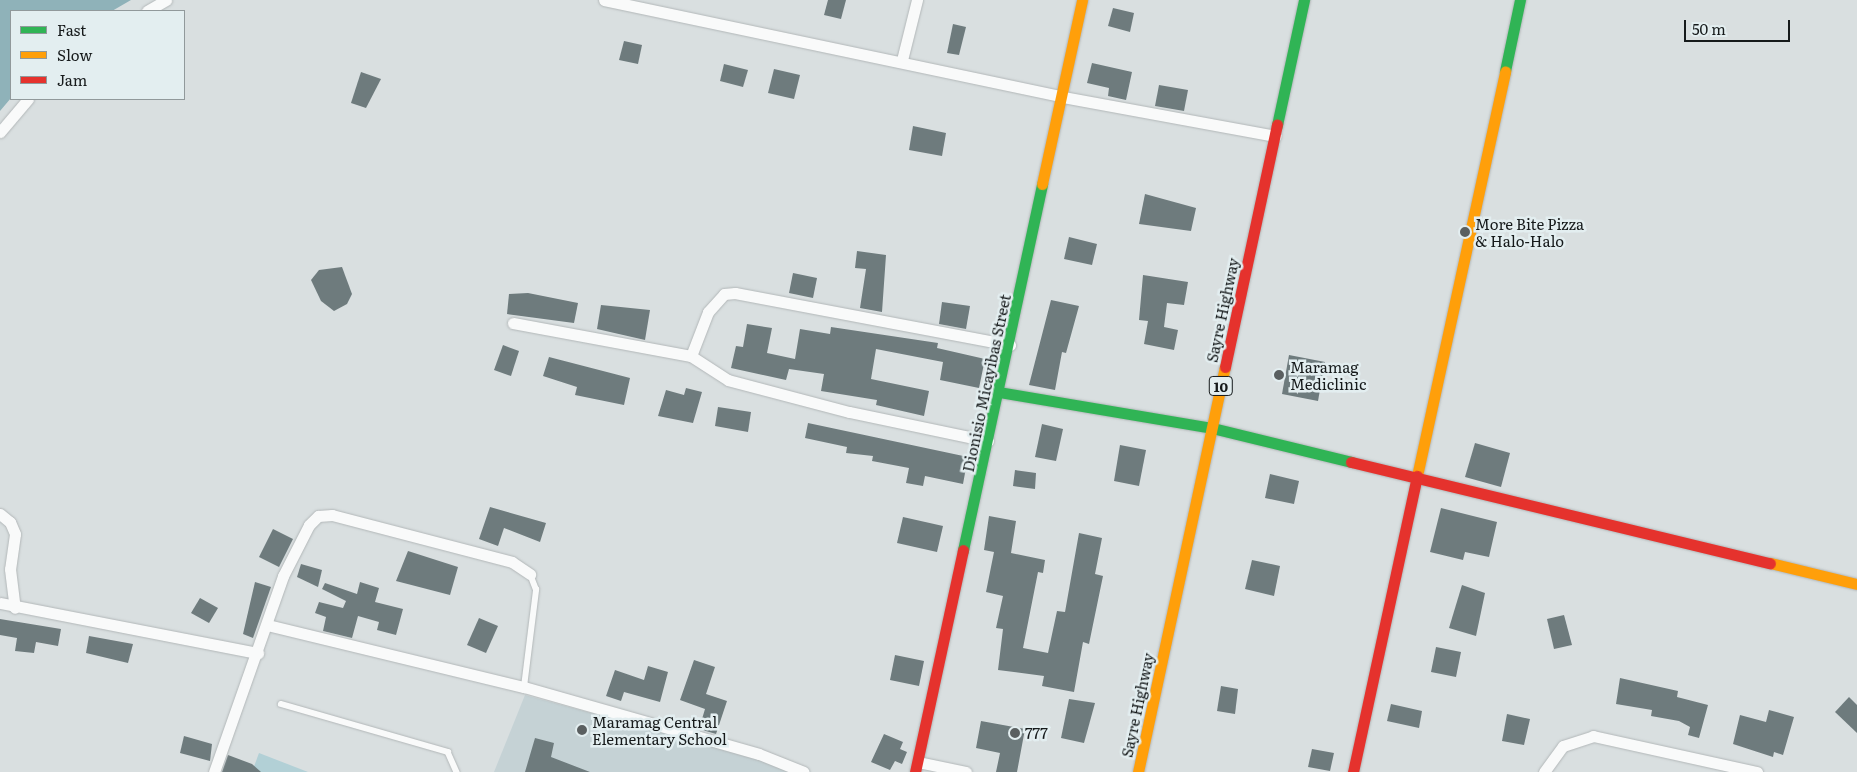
<!DOCTYPE html>
<style>
body{margin:0}
#map{position:relative;width:1857px;height:772px;overflow:hidden;background:#d9dfe0;font-family:Literata,serif}
div>[style]{position:absolute}
[style*='--x']{left:calc(var(--x)*1px);top:calc(var(--y)*1px);width:calc(var(--w)*1px);rotate:calc(var(--a)*1deg)}
.built>*{inset:0;background:#c5d2d5}
.green>*{inset:0;background:#b2d0d6}
.water>*{inset:0;background:#8fb2b9}
.building>*{inset:0;background:#6e7b7d}
.roads{filter:drop-shadow(0 0 1px #b2b7b8) drop-shadow(0 0 1px #b2b7b8)}
.lane>*{height:5.5px;margin:-2.75px;padding:0 2.75px;transform-origin:2.75px;border-radius:2.75px;background:#f9fafa}
.street>*{height:11px;margin:-5.5px;padding:0 5.5px;transform-origin:5.5px;border-radius:5.5px;background:#f9fafa}
.fast>*{height:11px;margin:-5.5px;padding:0 5.5px;transform-origin:5.5px;border-radius:5.5px;background:#30b455}
.slow>*{height:11px;margin:-5.5px;padding:0 5.5px;transform-origin:5.5px;border-radius:5.5px;background:#ff9f0a}
.jam>*{height:11px;margin:-5.5px;padding:0 5.5px;transform-origin:5.5px;border-radius:5.5px;background:#e5322d}
.dots>*{width:14px;height:14px;translate:-50% -50%;box-sizing:border-box;border:2px solid #e3eef0;border-radius:50%}
span{translate:-50% -50%;white-space:nowrap;text-align:center;line-height:1.15;-webkit-text-stroke:5px #e3eef0;paint-order:stroke}
.shield-label span{padding:1px 4px;background:#e3eef0;border:1px solid;border-radius:4px;-webkit-text-stroke-width:0}
.shield-label{font-size:14px;color:#161a1b;font-weight:700}
.poi-label{font-size:15px;color:#161a1b}
.left{translate:0 -50%;text-align:left}
.street-label{font-size:15px;color:#161a1b}
.legend{position:absolute;left:10px;top:10px;width:175px;height:90px;box-sizing:border-box;background:#e3eef0;border:1px solid #91999b;margin:0;padding:6px 9px;list-style:none;font-size:15px;color:#161a1b}
.legend li{display:flex;align-items:center;gap:10px;height:25px}
.legend b{width:25px;border:1px solid #91999b}
.scale{position:absolute;left:1684px;top:20px;width:106px;height:22px;box-sizing:border-box;border:2px solid #161a1b;border-top:0;padding-left:6px;font-size:15px;line-height:18px;white-space:nowrap;color:#161a1b;-webkit-text-stroke:4px #e3eef0;paint-order:stroke}
</style>
<div id="map">
<div class="built">
<i style="clip-path:polygon(525px 695px,782px 765px,795px 772px,494px 772px)"></i>
</div>
<div class="green">
<i style="clip-path:polygon(259px 753px,308px 772px,252px 772px)"></i>
</div>
<div class="water">
<i style="clip-path:polygon(0 0,131px 0,112px 11px,11px 11px,11px 98px,0 111px)"></i>
</div>
<div class="building">
<i style="clip-path:polygon(828px 0,846px 0,841px 19px,824px 15px)"></i>
<i style="clip-path:polygon(1113px 8px,1134px 13px,1130px 32px,1108px 26px)"></i>
<i style="clip-path:polygon(953px 24px,966px 27px,959px 55px,947px 53px)"></i>
<i style="clip-path:polygon(624px 41px,642px 45px,638px 64px,619px 60px)"></i>
<i style="clip-path:polygon(1092px 63px,1132px 72px,1126px 100px,1108px 96px,1109px 88px,1087px 83px)"></i>
<i style="clip-path:polygon(724px 64px,748px 70px,743px 87px,720px 81px)"></i>
<i style="clip-path:polygon(774px 69px,800px 75px,794px 99px,768px 93px)"></i>
<i style="clip-path:polygon(361px 72px,381px 79px,366px 108px,351px 103px)"></i>
<i style="clip-path:polygon(1159px 85px,1188px 90px,1184px 111px,1155px 106px)"></i>
<i style="clip-path:polygon(913px 126px,946px 133px,942px 156px,909px 150px)"></i>
<i style="clip-path:polygon(1145px 194px,1196px 208px,1191px 231px,1139px 224px)"></i>
<i style="clip-path:polygon(1069px 237px,1097px 244px,1092px 265px,1064px 259px)"></i>
<i style="clip-path:polygon(857px 251px,886px 255px,882px 312px,860px 308px,866px 269px,855px 268px)"></i>
<i style="clip-path:polygon(342px 267px,352px 294px,347px 304px,334px 311px,321px 301px,311px 280px,319px 270px)"></i>
<i style="clip-path:polygon(793px 273px,817px 278px,813px 298px,789px 293px)"></i>
<i style="clip-path:polygon(1143px 275px,1188px 282px,1184px 305px,1167px 303px,1164px 327px,1178px 330px,1174px 350px,1144px 344px,1148px 321px,1139px 320px)"></i>
<i style="clip-path:polygon(528px 293px,578px 303px,574px 323px,507px 314px,509px 294px)"></i>
<i style="clip-path:polygon(1051px 300px,1079px 306px,1066px 353px,1062px 352px,1055px 390px,1029px 385px)"></i>
<i style="clip-path:polygon(942px 302px,970px 306px,966px 329px,939px 324px)"></i>
<i style="clip-path:polygon(601px 305px,650px 310px,645px 340px,597px 329px)"></i>
<i style="clip-path:polygon(747px 324px,772px 328px,767px 353px,795px 359px,800px 329px,830px 334px,831px 327px,938px 343px,937px 348px,985px 359px,979px 388px,940px 380px,943px 362px,876px 349px,871px 379px,929px 391px,924px 416px,876px 405px,877px 400px,821px 391px,824px 374px,789px 369px,786px 380px,731px 368px,736px 346px,743px 347px)"></i>
<i style="clip-path:polygon(503px 345px,519px 351px,511px 376px,494px 370px)"></i>
<i style="clip-path:polygon(1289px 355px,1325px 362px,1318px 401px,1282px 394px)"></i>
<i style="clip-path:polygon(549px 357px,630px 378px,624px 405px,575px 395px,577px 387px,543px 376px)"></i>
<i style="clip-path:polygon(686px 388px,702px 392px,693px 423px,658px 416px,666px 390px,684px 395px)"></i>
<i style="clip-path:polygon(718px 407px,751px 412px,748px 432px,715px 426px)"></i>
<i style="clip-path:polygon(808px 423px,968px 457px,963px 484px,925px 476px,923px 486px,906px 483px,909px 468px,872px 461px,873px 456px,846px 453px,847px 447px,805px 438px)"></i>
<i style="clip-path:polygon(1042px 424px,1063px 429px,1056px 461px,1035px 457px)"></i>
<i style="clip-path:polygon(1475px 443px,1510px 453px,1501px 487px,1465px 477px)"></i>
<i style="clip-path:polygon(1120px 445px,1146px 450px,1139px 486px,1114px 481px)"></i>
<i style="clip-path:polygon(1015px 470px,1036px 473px,1035px 489px,1013px 486px)"></i>
<i style="clip-path:polygon(1270px 474px,1299px 481px,1294px 504px,1265px 498px)"></i>
<i style="clip-path:polygon(490px 507px,546px 523px,540px 542px,504px 528px,498px 546px,479px 539px)"></i>
<i style="clip-path:polygon(1441px 508px,1497px 522px,1489px 557px,1465px 552px,1463px 560px,1430px 552px)"></i>
<i style="clip-path:polygon(989px 516px,1016px 521px,1011px 553px,1045px 560px,1043px 573px,1038px 572px,1023px 648px,1048px 653px,1057px 611px,1065px 612px,1079px 533px,1102px 538px,1095px 574px,1103px 576px,1089px 644px,1083px 642px,1074px 692px,1042px 686px,1044px 676px,998px 670px,1003px 629px,996px 628px,1003px 596px,986px 592px,994px 552px,984px 550px)"></i>
<i style="clip-path:polygon(903px 517px,943px 526px,937px 552px,897px 543px)"></i>
<i style="clip-path:polygon(273px 529px,293px 539px,279px 567px,259px 557px)"></i>
<i style="clip-path:polygon(408px 551px,458px 567px,450px 595px,396px 581px)"></i>
<i style="clip-path:polygon(1252px 560px,1280px 566px,1274px 596px,1245px 589px)"></i>
<i style="clip-path:polygon(301px 564px,322px 570px,318px 587px,297px 577px)"></i>
<i style="clip-path:polygon(255px 582px,271px 587px,253px 638px,243px 634px)"></i>
<i style="clip-path:polygon(360px 582px,379px 588px,375px 602px,403px 609px,396px 635px,377px 630px,379px 622px,358px 616px,352px 638px,323px 631px,326px 617px,315px 613px,319px 602px,343px 608px,346px 601px,322px 589px,325px 583px,357px 594px)"></i>
<i style="clip-path:polygon(1462px 585px,1485px 593px,1476px 636px,1449px 628px)"></i>
<i style="clip-path:polygon(200px 598px,218px 608px,209px 623px,191px 613px)"></i>
<i style="clip-path:polygon(1564px 615px,1572px 645px,1554px 649px,1547px 619px)"></i>
<i style="clip-path:polygon(479px 618px,498px 626px,486px 653px,467px 645px)"></i>
<i style="clip-path:polygon(0 619px,61px 629px,58px 646px,36px 642px,34px 653px,15px 651px,17px 638px,0 635px)"></i>
<i style="clip-path:polygon(89px 636px,133px 644px,128px 663px,86px 653px)"></i>
<i style="clip-path:polygon(1436px 647px,1461px 652px,1456px 677px,1431px 672px)"></i>
<i style="clip-path:polygon(895px 655px,924px 661px,919px 686px,890px 680px)"></i>
<i style="clip-path:polygon(694px 660px,715px 667px,706px 694px,727px 701px,716px 734px,699px 729px,705px 709px,680px 700px)"></i>
<i style="clip-path:polygon(648px 666px,668px 672px,660px 702px,624px 692px,621px 701px,606px 696px,615px 670px,644px 680px)"></i>
<i style="clip-path:polygon(1620px 678px,1678px 691px,1677px 697px,1708px 705px,1699px 738px,1688px 735px,1690px 727px,1679px 721px,1651px 716px,1652px 710px,1616px 704px)"></i>
<i style="clip-path:polygon(1221px 686px,1238px 689px,1235px 714px,1217px 711px)"></i>
<i style="clip-path:polygon(1849px 697px,1857px 705px,1857px 733px,1835px 712px)"></i>
<i style="clip-path:polygon(1069px 699px,1095px 703px,1084px 743px,1061px 738px)"></i>
<i style="clip-path:polygon(1391px 704px,1422px 711px,1419px 728px,1387px 721px)"></i>
<i style="clip-path:polygon(1769px 710px,1794px 717px,1783px 755px,1774px 752px,1773px 757px,1733px 744px,1740px 715px,1766px 722px)"></i>
<i style="clip-path:polygon(1507px 714px,1530px 719px,1524px 745px,1502px 741px)"></i>
<i style="clip-path:polygon(981px 721px,1025px 729px,1017px 772px,996px 772px,1000px 753px,976px 748px)"></i>
<i style="clip-path:polygon(884px 734px,903px 742px,900px 749px,907px 752px,902px 764px,895px 761px,890px 770px,871px 762px)"></i>
<i style="clip-path:polygon(184px 736px,212px 744px,210px 761px,180px 753px)"></i>
<i style="clip-path:polygon(535px 738px,554px 743px,551px 757px,590px 772px,525px 772px)"></i>
<i style="clip-path:polygon(1312px 749px,1334px 753px,1330px 771px,1308px 767px)"></i>
<i style="clip-path:polygon(228px 755px,252px 764px,261px 772px,222px 772px)"></i>
</div>
<div class="roads">
<div class="lane">
<i style="--x:524;--y:687;--w:98;--a:-82.9"></i>
<i style="--x:536;--y:590;--w:17;--a:-111"></i>
<i style="--x:281;--y:704;--w:174;--a:16"></i>
<i style="--x:448;--y:752;--w:22;--a:66"></i>
</div>
<div class="street">
<i style="--x:604;--y:0;--w:469;--a:11.9"></i>
<i style="--x:1063;--y:97;--w:216;--a:10.4"></i>
<i style="--x:147;--y:11;--w:22;--a:-30"></i>
<i style="--x:902;--y:60;--w:62;--a:-76"></i>
<i style="--x:0;--y:132;--w:43;--a:-49.7"></i>
<i style="--x:513;--y:323;--w:181;--a:10.5"></i>
<i style="--x:988;--y:441;--w:142;--a:-168.2"></i>
<i style="--x:849;--y:412;--w:125;--a:-165.2"></i>
<i style="--x:728;--y:380;--w:44;--a:-147"></i>
<i style="--x:691;--y:356;--w:47;--a:-68.9"></i>
<i style="--x:708;--y:312;--w:24;--a:-48"></i>
<i style="--x:724;--y:294;--w:11;--a:-5"></i>
<i style="--x:735;--y:293;--w:280;--a:10.7"></i>
<i style="--x:0;--y:514;--w:13;--a:39"></i>
<i style="--x:10;--y:522;--w:13;--a:67"></i>
<i style="--x:15;--y:534;--w:35;--a:98"></i>
<i style="--x:10;--y:569;--w:39;--a:83"></i>
<i style="--x:0;--y:603;--w:263;--a:11"></i>
<i style="--x:267;--y:625;--w:264;--a:13.6"></i>
<i style="--x:524;--y:687;--w:244;--a:15.9"></i>
<i style="--x:759;--y:754;--w:48;--a:21.8"></i>
<i style="--x:918;--y:762;--w:49;--a:11.8"></i>
<i style="--x:214;--y:772;--w:208;--a:-70.6"></i>
<i style="--x:283;--y:576;--w:57;--a:-63"></i>
<i style="--x:309;--y:525;--w:13;--a:-45"></i>
<i style="--x:318;--y:516;--w:14;--a:-4"></i>
<i style="--x:332;--y:515;--w:186;--a:14.6"></i>
<i style="--x:512;--y:562;--w:22;--a:34"></i>
<i style="--x:1544;--y:772;--w:32;--a:-54"></i>
<i style="--x:1563;--y:746;--w:32;--a:-18"></i>
<i style="--x:1593;--y:736;--w:168;--a:12.4"></i>
</div>
<div class="fast">
<i style="--x:1505;--y:71;--w:73;--a:-78.1"></i>
<i style="--x:1277;--y:125;--w:128;--a:-77.8"></i>
<i style="--x:999;--y:392;--w:216;--a:9.6"></i>
<i style="--x:1212;--y:428;--w:143;--a:13.7"></i>
<i style="--x:963;--y:550;--w:374;--a:-77.8"></i>
</div>
<div class="slow">
<i style="--x:1042;--y:184;--w:188;--a:-77.7"></i>
<i style="--x:1417;--y:476;--w:414;--a:-77.7"></i>
<i style="--x:1770;--y:563;--w:89;--a:13.6"></i>
<i style="--x:1138;--y:772;--w:414;--a:-77.9"></i>
</div>
<div class="jam">
<i style="--x:1225;--y:367;--w:248;--a:-77.9"></i>
<i style="--x:1351;--y:462;--w:431;--a:13.6"></i>
<i style="--x:915;--y:772;--w:227;--a:-77.8"></i>
<i style="--x:1353;--y:772;--w:303;--a:-77.8"></i>
</div>
</div>
<div class="dots">
<i style="left:1465px;top:232px;background:#5a5f60"></i>
<i style="left:1279px;top:375px;background:#5a5f60"></i>
<i style="left:582px;top:730px;background:#5a5f60"></i>
<i style="left:1015px;top:733px;background:#5a5f60"></i>
</div>
<div class="shield-label">
<span style="left:1221px;top:386px">10</span>
</div>
<div class="poi-label">
<span class="left" style="left:1475px;top:232px">More Bite Pizza<br>&amp; Halo-Halo</span>
<span class="left" style="left:1290px;top:375px">Maramag<br>Mediclinic</span>
<span class="left" style="left:592px;top:730px">Maramag Central<br>Elementary School</span>
<span class="left" style="left:1025px;top:733px">777</span>
</div>
<div class="street-label">
<span style="left:1222px;top:310px;rotate:-78deg">Sayre Highway</span>
<span style="left:986px;top:383px;rotate:-78deg">Dionisio Micayibas Street</span>
<span style="left:1137px;top:705px;rotate:-78deg">Sayre Highway</span>
</div>
<ul class="legend">
<li><b style="height:6px;background:#30b455"></b>Fast</li>
<li><b style="height:6px;background:#ff9f0a"></b>Slow</li>
<li><b style="height:6px;background:#e5322d"></b>Jam</li>
</ul>
<div class="scale">50 m</div>
</div>
